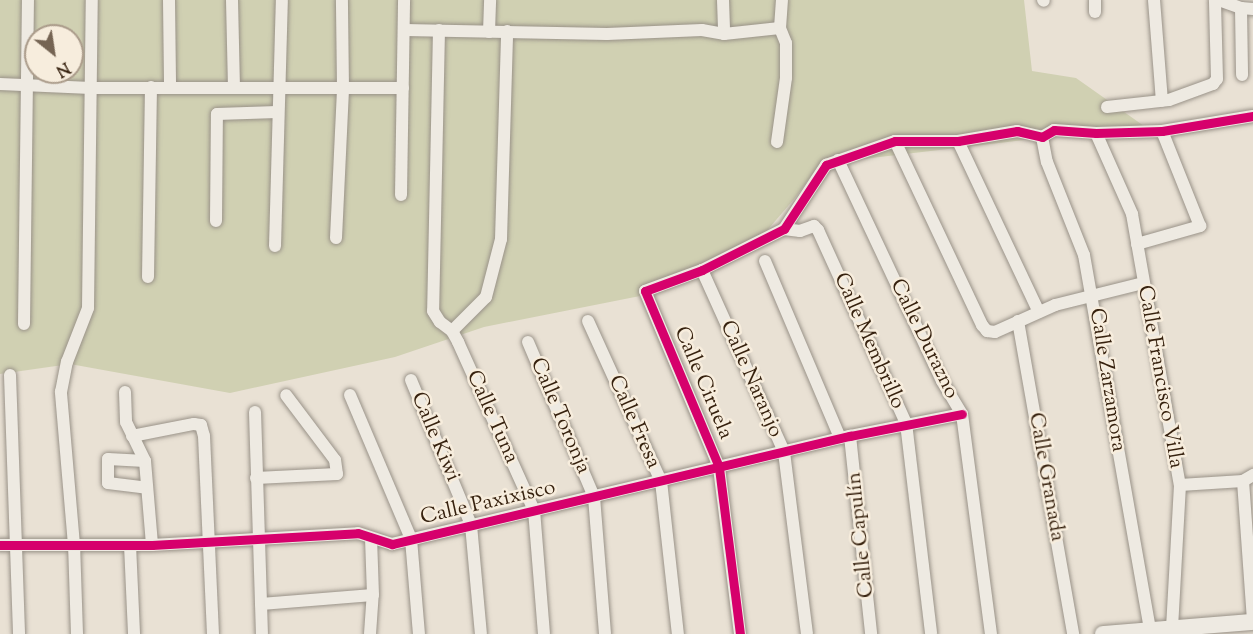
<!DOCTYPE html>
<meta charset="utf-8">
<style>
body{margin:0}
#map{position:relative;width:1253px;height:634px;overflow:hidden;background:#e9e1d4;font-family:"Sorts Mill Goudy",serif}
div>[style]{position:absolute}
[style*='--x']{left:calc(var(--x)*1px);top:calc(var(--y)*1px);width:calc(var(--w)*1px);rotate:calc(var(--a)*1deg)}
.green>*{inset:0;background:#d0d0b2}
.roads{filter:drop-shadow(0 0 2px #999288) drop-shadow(0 0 2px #999288)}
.street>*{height:12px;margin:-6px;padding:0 6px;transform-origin:6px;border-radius:6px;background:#eeeae2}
.secondary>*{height:16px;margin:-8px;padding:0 8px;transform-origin:8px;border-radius:8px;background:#eeeae2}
.cycleway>*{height:9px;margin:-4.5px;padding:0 4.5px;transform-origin:4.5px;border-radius:4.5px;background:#d6006c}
span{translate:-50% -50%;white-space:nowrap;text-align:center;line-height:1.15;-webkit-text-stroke:5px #f7eddd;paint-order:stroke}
.street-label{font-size:21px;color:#36210e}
.north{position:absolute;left:24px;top:24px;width:60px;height:60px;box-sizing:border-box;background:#f7eddd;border:2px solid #aa9b8a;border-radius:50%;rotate:150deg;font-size:16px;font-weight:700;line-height:24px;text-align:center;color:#36210e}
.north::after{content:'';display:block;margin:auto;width:21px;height:27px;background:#756453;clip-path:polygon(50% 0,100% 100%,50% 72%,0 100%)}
</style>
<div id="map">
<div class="green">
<i style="clip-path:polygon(evenodd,0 0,1024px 0,1032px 71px,1076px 78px,1144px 126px,820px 164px,795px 198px,764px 234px,645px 295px,484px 327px,395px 357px,230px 393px,70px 364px,0 374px,0 0,36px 36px,72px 36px,72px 72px,36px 72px,36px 36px)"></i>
</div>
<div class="roads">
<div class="street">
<i style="--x:169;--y:0;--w:88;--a:89.3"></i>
<i style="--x:232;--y:0;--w:88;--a:88.7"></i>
<i style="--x:723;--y:0;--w:34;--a:88"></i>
<i style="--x:1043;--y:0;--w:1;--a:45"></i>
<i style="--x:1095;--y:0;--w:12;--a:90"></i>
<i style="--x:1154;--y:0;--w:101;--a:85.5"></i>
<i style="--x:1219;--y:0;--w:23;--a:20"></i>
<i style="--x:1241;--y:8;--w:12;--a:5"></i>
<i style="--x:1241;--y:8;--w:67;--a:89.1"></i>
<i style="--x:405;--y:30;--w:202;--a:1.1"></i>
<i style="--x:607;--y:34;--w:95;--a:-2.4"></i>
<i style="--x:702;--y:30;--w:22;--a:10"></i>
<i style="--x:724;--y:34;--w:56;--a:-6.1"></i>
<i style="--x:439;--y:30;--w:281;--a:91.2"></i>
<i style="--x:433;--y:311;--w:13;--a:58"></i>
<i style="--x:440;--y:322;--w:15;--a:37"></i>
<i style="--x:452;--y:331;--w:13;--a:61"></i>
<i style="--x:458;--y:342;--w:184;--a:65.7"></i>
<i style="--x:534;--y:510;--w:124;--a:85.4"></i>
<i style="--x:489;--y:32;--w:32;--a:-88"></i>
<i style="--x:0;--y:84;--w:91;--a:2.5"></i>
<i style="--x:91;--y:88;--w:312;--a:0"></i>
<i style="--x:1107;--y:107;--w:62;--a:-6.4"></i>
<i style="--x:1169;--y:100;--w:47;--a:-20"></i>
<i style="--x:1213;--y:84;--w:6;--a:-51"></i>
<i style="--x:1217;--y:79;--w:79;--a:-91.5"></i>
<i style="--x:1096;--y:133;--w:89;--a:66"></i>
<i style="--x:1132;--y:214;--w:275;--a:80"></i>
<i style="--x:1180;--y:485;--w:143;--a:93.2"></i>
<i style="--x:1042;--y:137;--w:25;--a:79"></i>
<i style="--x:1047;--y:162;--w:100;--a:68.3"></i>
<i style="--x:1084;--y:255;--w:381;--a:80"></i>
<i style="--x:895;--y:141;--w:204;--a:64.7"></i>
<i style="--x:982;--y:325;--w:8;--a:50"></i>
<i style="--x:987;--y:331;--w:8;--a:7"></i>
<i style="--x:995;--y:332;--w:66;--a:-24.2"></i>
<i style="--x:1055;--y:305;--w:91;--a:-14"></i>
<i style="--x:958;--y:141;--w:189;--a:64.7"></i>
<i style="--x:777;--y:142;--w:65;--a:-82"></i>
<i style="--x:786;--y:78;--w:35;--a:-90"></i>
<i style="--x:786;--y:43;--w:16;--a:-112"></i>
<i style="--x:780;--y:28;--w:28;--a:-86"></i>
<i style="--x:838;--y:160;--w:244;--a:64.8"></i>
<i style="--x:942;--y:381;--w:39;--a:59"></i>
<i style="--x:962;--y:414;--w:222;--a:82.5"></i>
<i style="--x:401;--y:195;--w:195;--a:-89.1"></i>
<i style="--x:216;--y:221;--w:107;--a:-89.5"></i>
<i style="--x:217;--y:114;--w:60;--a:-1.9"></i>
<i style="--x:784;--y:229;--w:16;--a:7"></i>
<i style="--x:800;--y:231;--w:15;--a:-20"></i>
<i style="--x:814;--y:226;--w:6;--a:45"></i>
<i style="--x:818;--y:230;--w:212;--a:65.5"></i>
<i style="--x:906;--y:423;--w:212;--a:83.2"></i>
<i style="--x:336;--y:238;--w:150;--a:-87.3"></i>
<i style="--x:343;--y:88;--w:88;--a:-90.7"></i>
<i style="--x:1137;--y:244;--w:66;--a:-15.9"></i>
<i style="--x:1200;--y:226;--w:102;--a:-111.8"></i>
<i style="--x:275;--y:246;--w:246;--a:-88.4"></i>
<i style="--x:765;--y:261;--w:192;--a:67"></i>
<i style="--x:702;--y:270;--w:200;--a:65.7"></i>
<i style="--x:784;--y:452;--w:183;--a:82.8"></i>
<i style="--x:148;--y:277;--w:190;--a:-89.1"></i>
<i style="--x:588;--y:321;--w:176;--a:65.5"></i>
<i style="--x:661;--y:481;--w:154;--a:83.7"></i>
<i style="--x:1018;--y:321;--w:318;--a:80"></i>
<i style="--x:24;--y:324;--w:324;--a:-89.3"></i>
<i style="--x:452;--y:331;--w:48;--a:-45"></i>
<i style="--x:486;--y:297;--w:60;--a:-75.5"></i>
<i style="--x:501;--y:239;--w:208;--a:-88.3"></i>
<i style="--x:528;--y:342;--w:168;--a:66.9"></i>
<i style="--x:594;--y:497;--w:137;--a:85.4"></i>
<i style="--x:10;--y:375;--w:259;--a:88"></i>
<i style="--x:411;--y:380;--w:157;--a:67.5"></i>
<i style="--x:471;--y:525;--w:109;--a:84.8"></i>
<i style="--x:125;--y:392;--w:30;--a:88"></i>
<i style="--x:126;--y:422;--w:43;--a:64"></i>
<i style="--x:145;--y:461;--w:84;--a:85.2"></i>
<i style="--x:350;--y:395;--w:156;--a:67"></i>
<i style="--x:411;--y:539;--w:95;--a:85.2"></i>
<i style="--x:255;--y:412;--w:222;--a:88.2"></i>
<i style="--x:132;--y:436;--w:63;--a:-11"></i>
<i style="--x:194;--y:424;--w:7;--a:8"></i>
<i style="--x:201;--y:425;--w:11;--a:75"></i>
<i style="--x:204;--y:436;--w:198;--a:87.4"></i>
<i style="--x:850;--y:436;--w:199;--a:83.9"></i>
<i style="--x:145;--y:461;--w:37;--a:-177"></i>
<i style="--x:108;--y:459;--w:24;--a:90"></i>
<i style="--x:108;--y:483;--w:39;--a:7"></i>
<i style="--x:256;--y:478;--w:81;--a:-2.8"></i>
<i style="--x:337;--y:474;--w:14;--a:-98"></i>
<i style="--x:335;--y:460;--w:81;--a:-127"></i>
<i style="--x:1243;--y:481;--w:141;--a:85.9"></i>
<i style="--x:1180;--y:485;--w:63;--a:-3.6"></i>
<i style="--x:1243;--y:481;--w:12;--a:-31"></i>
<i style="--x:0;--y:545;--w:152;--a:0"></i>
<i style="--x:152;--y:545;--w:206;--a:-3.3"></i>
<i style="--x:358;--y:533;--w:36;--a:18"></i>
<i style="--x:392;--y:544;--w:471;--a:-13.3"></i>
<i style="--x:850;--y:436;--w:114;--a:-11.1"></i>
<i style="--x:130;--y:545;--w:89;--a:87.4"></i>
<i style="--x:261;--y:604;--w:112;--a:-4.6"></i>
<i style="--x:77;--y:634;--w:89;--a:-91.9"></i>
<i style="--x:74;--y:545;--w:154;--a:-94.9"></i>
<i style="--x:61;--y:392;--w:31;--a:-79"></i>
<i style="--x:67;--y:362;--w:58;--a:-68.7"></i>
<i style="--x:88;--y:308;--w:308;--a:-89.3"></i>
<i style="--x:370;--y:634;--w:39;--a:-86"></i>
<i style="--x:373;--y:595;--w:56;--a:-92"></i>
<i style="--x:740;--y:634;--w:168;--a:-97.2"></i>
<i style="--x:719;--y:467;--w:191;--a:-112.8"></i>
<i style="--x:645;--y:291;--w:61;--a:-20.2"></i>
<i style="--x:702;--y:270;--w:92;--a:-26.6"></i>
<i style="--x:784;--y:229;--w:77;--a:-56.7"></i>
<i style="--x:826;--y:165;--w:73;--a:-19.2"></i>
<i style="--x:895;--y:141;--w:63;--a:0"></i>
<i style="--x:958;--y:141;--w:60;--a:-9.6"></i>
<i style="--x:1017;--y:131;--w:26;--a:13"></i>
<i style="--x:1042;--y:137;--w:14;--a:-30"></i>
<i style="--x:1054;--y:130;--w:42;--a:4.1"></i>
<i style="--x:1096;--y:133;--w:66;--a:-1.7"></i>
<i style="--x:1162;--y:131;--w:92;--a:-9.4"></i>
</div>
<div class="secondary">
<i style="--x:1103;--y:634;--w:150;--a:-4.6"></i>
</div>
</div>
<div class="cycleway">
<i style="--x:0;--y:545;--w:152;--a:0"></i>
<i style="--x:152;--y:545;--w:206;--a:-3.3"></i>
<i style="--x:358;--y:533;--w:36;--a:18"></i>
<i style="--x:392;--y:544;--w:471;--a:-13.3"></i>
<i style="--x:850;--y:436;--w:114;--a:-11.1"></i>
<i style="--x:740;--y:634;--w:168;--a:-97.2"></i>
<i style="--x:719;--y:467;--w:191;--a:-112.8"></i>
<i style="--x:645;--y:291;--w:61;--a:-20.2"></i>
<i style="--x:702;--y:270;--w:92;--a:-26.6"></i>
<i style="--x:784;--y:229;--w:77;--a:-56.7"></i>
<i style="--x:826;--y:165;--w:73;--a:-19.2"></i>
<i style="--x:895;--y:141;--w:63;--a:0"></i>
<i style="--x:958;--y:141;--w:60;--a:-9.6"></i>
<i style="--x:1017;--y:131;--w:26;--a:13"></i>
<i style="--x:1042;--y:137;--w:14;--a:-30"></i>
<i style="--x:1054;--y:130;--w:42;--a:4.1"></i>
<i style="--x:1096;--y:133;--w:66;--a:-1.7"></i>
<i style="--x:1162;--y:131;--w:92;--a:-9.4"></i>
</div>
<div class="street-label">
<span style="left:924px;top:339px;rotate:64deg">Calle Durazno</span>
<span style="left:869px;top:341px;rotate:66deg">Calle Membrillo</span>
<span style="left:1160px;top:377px;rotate:80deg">Calle Francisco Villa</span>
<span style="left:751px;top:379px;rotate:66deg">Calle Naranjo</span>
<span style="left:1107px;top:380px;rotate:81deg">Calle Zarzamora</span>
<span style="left:703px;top:383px;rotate:67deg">Calle Ciruela</span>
<span style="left:560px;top:416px;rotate:67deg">Calle Toronja</span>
<span style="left:492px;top:417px;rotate:66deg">Calle Tuna</span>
<span style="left:634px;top:422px;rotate:66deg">Calle Fresa</span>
<span style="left:435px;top:437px;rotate:67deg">Calle Kiwi</span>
<span style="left:1046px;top:477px;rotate:80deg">Calle Granada</span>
<span style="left:488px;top:503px;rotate:-13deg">Calle Paxixisco</span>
<span style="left:861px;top:535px;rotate:-96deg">Calle Capulín</span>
</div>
<div class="north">N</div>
</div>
